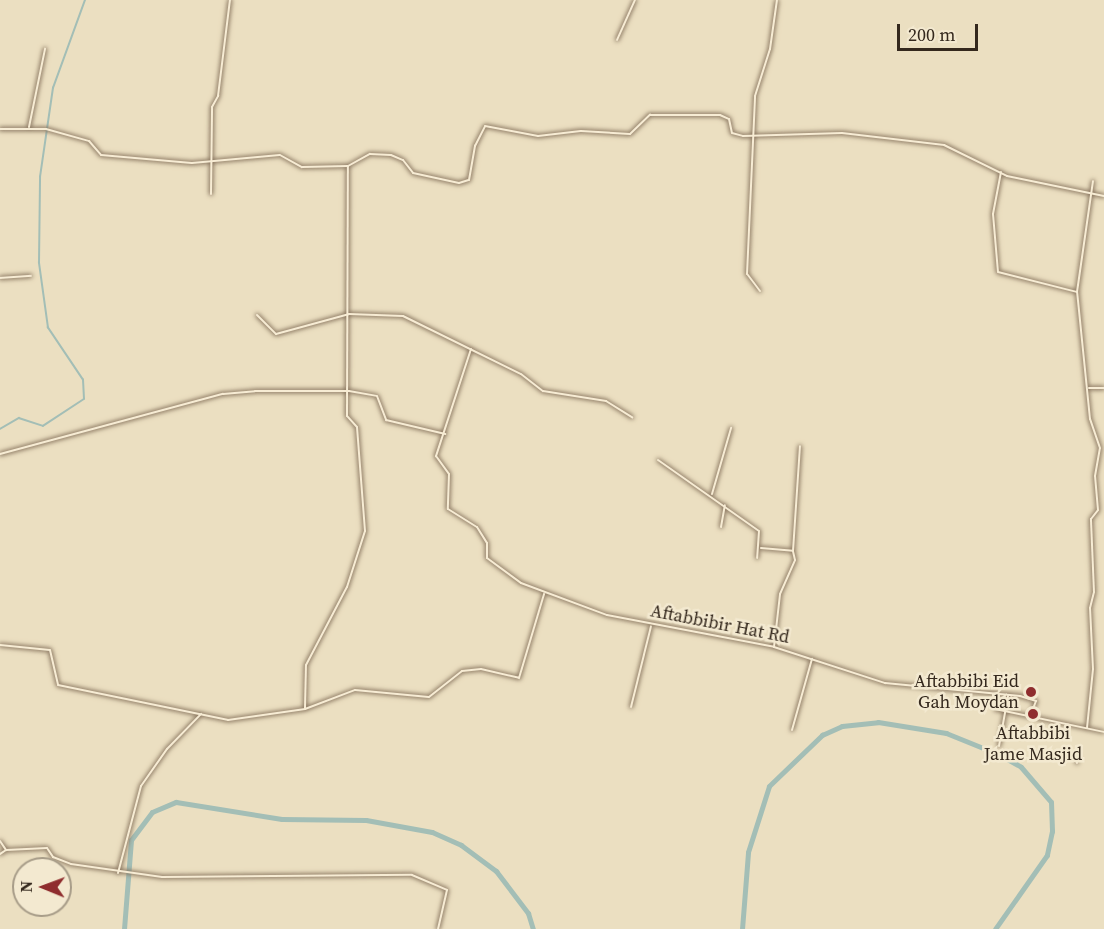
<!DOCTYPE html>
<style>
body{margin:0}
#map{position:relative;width:1104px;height:929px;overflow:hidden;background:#ebdfc1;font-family:"Source Serif 4",serif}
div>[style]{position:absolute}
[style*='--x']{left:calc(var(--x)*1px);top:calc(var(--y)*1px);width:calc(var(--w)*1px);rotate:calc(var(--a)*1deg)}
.stream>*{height:1.5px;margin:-0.75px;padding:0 0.75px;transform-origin:0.75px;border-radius:0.75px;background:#a3beb6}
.river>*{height:5px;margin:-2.5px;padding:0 2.5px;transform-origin:2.5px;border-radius:2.5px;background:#a3beb6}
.roads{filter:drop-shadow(0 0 2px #84705a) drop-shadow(0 0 2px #84705a)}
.street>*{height:2px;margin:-1px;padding:0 1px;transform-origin:1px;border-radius:1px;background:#f7ecd4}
.dots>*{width:16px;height:16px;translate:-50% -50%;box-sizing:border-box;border:3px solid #f3e9d0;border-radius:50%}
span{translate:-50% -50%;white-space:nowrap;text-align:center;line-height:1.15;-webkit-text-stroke:5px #f3e9d0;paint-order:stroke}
.street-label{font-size:18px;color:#34281d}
.poi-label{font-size:18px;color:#34281d}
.right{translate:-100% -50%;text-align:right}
.north{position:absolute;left:12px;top:857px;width:60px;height:60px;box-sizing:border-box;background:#f3e9d0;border:2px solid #a79c88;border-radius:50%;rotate:271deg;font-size:16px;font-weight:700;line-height:24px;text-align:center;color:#34281d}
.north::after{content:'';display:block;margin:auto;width:21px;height:27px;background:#8f2d2e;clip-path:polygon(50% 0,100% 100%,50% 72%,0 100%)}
.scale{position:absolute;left:897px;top:24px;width:81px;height:27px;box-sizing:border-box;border:3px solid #34281d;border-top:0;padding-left:8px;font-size:18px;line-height:21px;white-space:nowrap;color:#34281d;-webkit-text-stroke:4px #f3e9d0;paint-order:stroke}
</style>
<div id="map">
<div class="stream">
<i style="--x:0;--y:429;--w:22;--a:-30"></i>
<i style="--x:19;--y:418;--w:25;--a:18"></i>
<i style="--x:43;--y:426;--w:49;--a:-33.4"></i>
<i style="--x:84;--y:399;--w:19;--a:-93"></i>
<i style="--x:83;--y:380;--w:63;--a:-123.9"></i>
<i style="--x:48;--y:328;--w:66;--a:-97.9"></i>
<i style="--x:39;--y:263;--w:86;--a:-89.3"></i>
<i style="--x:40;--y:177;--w:90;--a:-81.7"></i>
<i style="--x:53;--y:88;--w:94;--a:-70"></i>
</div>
<div class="river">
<i style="--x:124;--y:929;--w:89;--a:-85.5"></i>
<i style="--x:131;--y:840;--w:35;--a:-53"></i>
<i style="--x:152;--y:812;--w:26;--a:-23"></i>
<i style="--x:176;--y:802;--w:107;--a:9.1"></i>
<i style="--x:282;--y:819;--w:84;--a:0.7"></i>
<i style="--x:366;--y:820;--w:67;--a:10.3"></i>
<i style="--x:432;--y:832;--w:32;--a:24"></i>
<i style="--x:461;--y:845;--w:44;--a:36.6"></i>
<i style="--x:496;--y:871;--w:53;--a:52.7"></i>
<i style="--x:528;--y:913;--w:17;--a:73"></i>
<i style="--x:742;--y:929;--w:77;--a:-85.5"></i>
<i style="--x:748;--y:852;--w:69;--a:-72.3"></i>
<i style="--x:769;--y:786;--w:74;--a:-43.9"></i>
<i style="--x:822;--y:735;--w:22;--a:-24"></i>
<i style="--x:842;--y:726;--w:36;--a:-6"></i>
<i style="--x:878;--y:722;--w:69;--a:9.2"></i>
<i style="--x:946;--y:733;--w:56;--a:22"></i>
<i style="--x:998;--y:754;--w:26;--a:29"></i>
<i style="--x:1021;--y:767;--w:46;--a:49.4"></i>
<i style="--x:1051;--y:802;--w:29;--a:88"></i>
<i style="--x:1052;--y:831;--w:25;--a:102"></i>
<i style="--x:1047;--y:855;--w:90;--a:125.1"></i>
</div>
<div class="roads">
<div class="street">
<i style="--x:617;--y:40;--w:44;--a:-65.8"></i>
<i style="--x:29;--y:127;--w:80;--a:-78.4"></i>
<i style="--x:0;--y:129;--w:46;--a:0"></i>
<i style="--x:46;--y:129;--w:45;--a:15.6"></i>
<i style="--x:89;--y:141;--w:18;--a:49"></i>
<i style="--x:101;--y:155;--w:91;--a:5"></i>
<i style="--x:192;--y:163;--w:88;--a:-5.2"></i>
<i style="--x:280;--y:155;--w:25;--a:29"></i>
<i style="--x:302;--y:167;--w:46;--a:-1.2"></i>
<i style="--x:348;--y:166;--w:25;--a:-29"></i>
<i style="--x:370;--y:154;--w:21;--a:3"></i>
<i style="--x:391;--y:155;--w:13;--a:23"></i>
<i style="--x:403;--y:160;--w:16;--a:52"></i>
<i style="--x:413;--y:173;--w:47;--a:12.3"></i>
<i style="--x:459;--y:183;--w:10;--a:-17"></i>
<i style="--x:469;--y:180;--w:35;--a:-80"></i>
<i style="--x:475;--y:146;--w:22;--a:-63"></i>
<i style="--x:485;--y:126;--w:54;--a:10.7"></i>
<i style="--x:538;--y:136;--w:43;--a:-6.6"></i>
<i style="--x:581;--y:131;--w:49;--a:3.5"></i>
<i style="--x:630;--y:134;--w:28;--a:-44"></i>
<i style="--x:650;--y:115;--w:70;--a:0"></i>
<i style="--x:720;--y:115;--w:10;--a:24"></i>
<i style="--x:729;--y:119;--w:14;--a:78"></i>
<i style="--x:732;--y:133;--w:11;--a:15"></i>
<i style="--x:743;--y:136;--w:99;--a:-1.7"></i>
<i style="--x:842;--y:133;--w:103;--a:6.7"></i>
<i style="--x:944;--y:145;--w:70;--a:26.2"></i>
<i style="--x:1007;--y:176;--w:99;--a:11.7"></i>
<i style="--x:1001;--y:172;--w:43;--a:100.8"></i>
<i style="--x:993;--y:214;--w:58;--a:85.1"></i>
<i style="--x:998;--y:272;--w:81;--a:14.2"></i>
<i style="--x:211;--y:194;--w:87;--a:-89.3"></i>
<i style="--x:212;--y:107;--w:13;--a:-61"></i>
<i style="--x:218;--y:96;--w:97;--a:-82.9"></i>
<i style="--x:0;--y:278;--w:31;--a:-4"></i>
<i style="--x:760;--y:291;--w:21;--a:-127"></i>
<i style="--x:747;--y:274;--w:178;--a:-87.4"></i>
<i style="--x:755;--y:96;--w:49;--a:-72.3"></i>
<i style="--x:770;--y:49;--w:49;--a:-81.9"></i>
<i style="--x:257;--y:315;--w:27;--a:45"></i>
<i style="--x:276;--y:334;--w:76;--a:-15.3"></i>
<i style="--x:349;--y:314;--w:54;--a:2.1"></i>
<i style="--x:403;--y:316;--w:131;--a:26.2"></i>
<i style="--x:521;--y:374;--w:28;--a:38"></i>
<i style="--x:543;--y:391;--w:64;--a:9"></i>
<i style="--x:606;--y:401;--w:31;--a:32"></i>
<i style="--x:471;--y:349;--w:113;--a:108.1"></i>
<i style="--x:436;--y:456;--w:22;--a:54"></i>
<i style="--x:449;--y:474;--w:35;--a:92"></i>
<i style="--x:448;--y:509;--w:34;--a:32"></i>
<i style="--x:477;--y:527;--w:19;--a:58"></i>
<i style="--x:487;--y:543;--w:15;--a:90"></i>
<i style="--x:487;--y:558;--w:42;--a:36.3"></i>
<i style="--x:521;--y:583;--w:92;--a:20.4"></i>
<i style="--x:607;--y:615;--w:170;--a:10.8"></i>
<i style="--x:774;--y:647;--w:117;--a:18"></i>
<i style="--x:885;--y:683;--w:136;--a:5.5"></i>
<i style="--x:1020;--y:696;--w:17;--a:17"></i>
<i style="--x:1036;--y:701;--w:17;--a:111"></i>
<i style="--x:1089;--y:388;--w:15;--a:0"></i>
<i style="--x:0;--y:454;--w:231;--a:-15.1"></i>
<i style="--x:223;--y:394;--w:32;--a:-5"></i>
<i style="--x:255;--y:391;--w:94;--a:0"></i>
<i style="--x:349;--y:391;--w:28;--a:10"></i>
<i style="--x:377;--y:396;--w:26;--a:69"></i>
<i style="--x:386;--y:420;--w:61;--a:13.3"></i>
<i style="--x:658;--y:460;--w:123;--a:35.1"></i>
<i style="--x:759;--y:531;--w:27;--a:94"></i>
<i style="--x:712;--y:494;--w:69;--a:-73.9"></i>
<i style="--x:721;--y:527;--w:22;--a:-80"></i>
<i style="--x:761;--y:548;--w:32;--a:5"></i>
<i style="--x:793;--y:551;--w:105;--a:-86.2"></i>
<i style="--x:0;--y:645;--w:50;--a:5.7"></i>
<i style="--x:50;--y:650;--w:36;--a:77"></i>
<i style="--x:58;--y:685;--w:174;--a:11.6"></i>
<i style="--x:228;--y:720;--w:78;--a:-8.1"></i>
<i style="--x:305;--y:709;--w:53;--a:-20.8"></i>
<i style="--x:355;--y:690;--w:74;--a:5.4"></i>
<i style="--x:429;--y:697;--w:42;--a:-38.2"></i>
<i style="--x:462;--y:671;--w:19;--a:-6"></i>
<i style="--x:481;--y:669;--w:39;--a:13"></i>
<i style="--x:519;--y:678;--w:88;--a:-73.4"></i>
<i style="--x:774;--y:647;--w:53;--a:-83.5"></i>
<i style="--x:780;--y:594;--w:37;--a:-66"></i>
<i style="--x:795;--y:560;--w:9;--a:-103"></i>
<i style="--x:631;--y:707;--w:83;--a:-76.1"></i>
<i style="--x:305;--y:708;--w:43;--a:-88.7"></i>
<i style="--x:306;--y:665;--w:88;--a:-62.3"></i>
<i style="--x:347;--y:587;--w:59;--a:-72.2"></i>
<i style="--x:365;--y:531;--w:104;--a:-94.4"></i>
<i style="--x:357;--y:427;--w:15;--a:-132"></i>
<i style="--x:347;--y:416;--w:250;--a:-89.8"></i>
<i style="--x:995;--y:709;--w:111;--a:11.9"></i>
<i style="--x:1087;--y:728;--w:59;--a:-84.2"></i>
<i style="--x:1093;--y:669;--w:61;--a:-92.8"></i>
<i style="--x:1090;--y:608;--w:16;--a:-76"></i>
<i style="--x:1094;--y:592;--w:73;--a:-92.4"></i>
<i style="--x:1091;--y:519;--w:11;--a:-52"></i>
<i style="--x:1098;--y:510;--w:34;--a:-95"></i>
<i style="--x:1095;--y:476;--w:28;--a:-80"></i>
<i style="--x:1100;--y:448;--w:31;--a:-109"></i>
<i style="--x:1090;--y:419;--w:128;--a:-95.8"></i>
<i style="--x:1077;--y:292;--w:112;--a:-81.8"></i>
<i style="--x:792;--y:730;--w:74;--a:-74.3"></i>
<i style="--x:999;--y:746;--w:51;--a:-79.8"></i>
<i style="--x:1076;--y:756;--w:7;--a:82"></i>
<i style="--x:0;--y:841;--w:11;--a:56"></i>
<i style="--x:6;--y:850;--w:7;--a:146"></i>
<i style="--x:6;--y:850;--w:41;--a:-2.8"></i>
<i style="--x:47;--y:848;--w:11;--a:56"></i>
<i style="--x:53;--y:857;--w:19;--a:21"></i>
<i style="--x:71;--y:864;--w:92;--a:8.1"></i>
<i style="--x:162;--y:877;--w:250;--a:-0.5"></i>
<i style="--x:412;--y:875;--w:38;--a:23"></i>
<i style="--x:447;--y:890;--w:40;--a:103"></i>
<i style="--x:118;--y:873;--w:90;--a:-75.2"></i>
<i style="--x:141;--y:786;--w:45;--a:-54.9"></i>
<i style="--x:167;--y:749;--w:49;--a:-45.8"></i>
</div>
</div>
<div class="dots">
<i style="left:1031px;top:692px;background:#8f2d2e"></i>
<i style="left:1033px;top:714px;background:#8f2d2e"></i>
</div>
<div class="street-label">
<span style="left:720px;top:624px;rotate:11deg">Aftabbibir Hat Rd</span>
</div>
<div class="poi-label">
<span class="right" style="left:1019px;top:692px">Aftabbibi Eid<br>Gah Moydan</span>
<span style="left:1033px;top:744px">Aftabbibi<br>Jame Masjid</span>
</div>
<div class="north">N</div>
<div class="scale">200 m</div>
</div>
